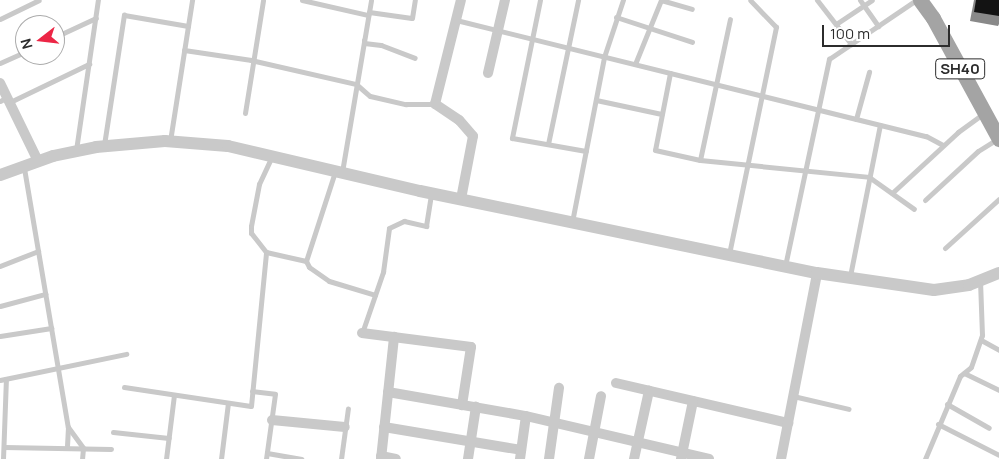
<!DOCTYPE html>
<style>
body{margin:0}
#map{position:relative;width:999px;height:459px;overflow:hidden;background:#fff;font-family:Manrope,sans-serif}
div>[style]{position:absolute}
[style*='--x']{left:calc(var(--x)*1px);top:calc(var(--y)*1px);width:calc(var(--w)*1px);rotate:calc(var(--a)*1deg)}
.service>*{height:5px;margin:-2.5px;padding:0 2.5px;transform-origin:2.5px;border-radius:2.5px;background:#c9c9c9}
.minor>*{height:10px;margin:-5px;padding:0 5px;transform-origin:5px;border-radius:5px;background:#c9c9c9}
.tertiary>*{height:12px;margin:-6px;padding:0 6px;transform-origin:6px;border-radius:6px;background:#c9c9c9}
.primary>*{height:15px;margin:-7.5px;padding:0 7.5px;transform-origin:7.5px;border-radius:7.5px;background:#a4a4a4}
.wall>*{inset:0;background:#898989}
.building>*{inset:0;background:#131313}
span{translate:-50% -50%;white-space:nowrap;text-align:center;line-height:1.15;-webkit-text-stroke:5px #fff;paint-order:stroke}
.shield-label span{padding:1px 4px;background:#fff;border:1px solid;border-radius:4px;-webkit-text-stroke-width:0}
.shield-label{font-size:15px;color:#2c2c2c;font-weight:700}
.north{position:absolute;left:15px;top:15px;width:50px;height:50px;box-sizing:border-box;background:#fff;border:1px solid #ababab;border-radius:50%;rotate:254deg;font-size:14px;font-weight:700;line-height:20px;text-align:center;color:#2c2c2c}
.north::after{content:'';display:block;margin:auto;width:18px;height:22px;background:#ec2646;clip-path:polygon(50% 0,100% 100%,50% 72%,0 100%)}
.scale{position:absolute;left:822px;top:25px;width:128px;height:22px;box-sizing:border-box;border:2px solid #2c2c2c;border-top:0;padding-left:6px;font-size:15px;line-height:18px;white-space:nowrap;color:#2c2c2c;-webkit-text-stroke:4px #fff;paint-order:stroke}
</style>
<div id="map">
<div class="service">
<i style="--x:302;--y:0;--w:68;--a:12.8"></i>
<i style="--x:540;--y:0;--w:141;--a:101.5"></i>
<i style="--x:512;--y:138;--w:75;--a:10"></i>
<i style="--x:661;--y:0;--w:32;--a:16"></i>
<i style="--x:817;--y:0;--w:56;--a:52.3"></i>
<i style="--x:860;--y:0;--w:32;--a:55"></i>
<i style="--x:369;--y:12;--w:43;--a:7.9"></i>
<i style="--x:412;--y:18;--w:18;--a:-81"></i>
<i style="--x:616;--y:17;--w:80;--a:18.2"></i>
<i style="--x:0;--y:19;--w:43;--a:-26"></i>
<i style="--x:456;--y:20;--w:484;--a:13.9"></i>
<i style="--x:926;--y:136;--w:19;--a:28"></i>
<i style="--x:836;--y:24;--w:43;--a:-33.7"></i>
<i style="--x:55;--y:37;--w:45;--a:-24.9"></i>
<i style="--x:364;--y:40;--w:3;--a:90"></i>
<i style="--x:364;--y:43;--w:17;--a:7"></i>
<i style="--x:381;--y:45;--w:36;--a:21"></i>
<i style="--x:184;--y:50;--w:68;--a:8.5"></i>
<i style="--x:251;--y:60;--w:108;--a:12.9"></i>
<i style="--x:356;--y:84;--w:18;--a:41"></i>
<i style="--x:370;--y:96;--w:37;--a:13"></i>
<i style="--x:406;--y:104;--w:29;--a:0"></i>
<i style="--x:0;--y:63;--w:27;--a:-24"></i>
<i style="--x:635;--y:64;--w:69;--a:-67.9"></i>
<i style="--x:670;--y:73;--w:78;--a:101"></i>
<i style="--x:655;--y:150;--w:46;--a:12.5"></i>
<i style="--x:700;--y:160;--w:170;--a:5.7"></i>
<i style="--x:869;--y:177;--w:55;--a:35.4"></i>
<i style="--x:596;--y:100;--w:67;--a:12"></i>
<i style="--x:0;--y:101;--w:8;--a:-30"></i>
<i style="--x:10;--y:102;--w:88;--a:-25.7"></i>
<i style="--x:245;--y:113;--w:114;--a:-80.9"></i>
<i style="--x:856;--y:119;--w:49;--a:-74.5"></i>
<i style="--x:170;--y:141;--w:143;--a:-81.1"></i>
<i style="--x:548;--y:144;--w:147;--a:-78.2"></i>
<i style="--x:104;--y:145;--w:132;--a:-81.3"></i>
<i style="--x:124;--y:15;--w:65;--a:9.8"></i>
<i style="--x:76;--y:150;--w:152;--a:-81.7"></i>
<i style="--x:700;--y:160;--w:144;--a:-78"></i>
<i style="--x:24;--y:168;--w:263;--a:80.4"></i>
<i style="--x:68;--y:427;--w:19;--a:93"></i>
<i style="--x:342;--y:172;--w:174;--a:-80.4"></i>
<i style="--x:892;--y:193;--w:90;--a:-42.7"></i>
<i style="--x:958;--y:132;--w:31;--a:-36"></i>
<i style="--x:925;--y:200;--w:72;--a:-42.8"></i>
<i style="--x:978;--y:151;--w:22;--a:-32"></i>
<i style="--x:572;--y:222;--w:168;--a:-79"></i>
<i style="--x:604;--y:57;--w:60;--a:-71.6"></i>
<i style="--x:945;--y:248;--w:73;--a:-42.2"></i>
<i style="--x:266;--y:252;--w:41;--a:12.7"></i>
<i style="--x:306;--y:261;--w:94;--a:-72"></i>
<i style="--x:729;--y:254;--w:232;--a:-78.3"></i>
<i style="--x:776;--y:27;--w:37;--a:-134"></i>
<i style="--x:306;--y:261;--w:7;--a:63"></i>
<i style="--x:309;--y:267;--w:24;--a:35"></i>
<i style="--x:329;--y:281;--w:48;--a:16.9"></i>
<i style="--x:0;--y:266;--w:41;--a:-21.5"></i>
<i style="--x:785;--y:266;--w:212;--a:-78"></i>
<i style="--x:829;--y:59;--w:105;--a:-34.1"></i>
<i style="--x:850;--y:276;--w:154;--a:-78.8"></i>
<i style="--x:0;--y:306;--w:47;--a:-14.9"></i>
<i style="--x:362;--y:333;--w:65;--a:-71"></i>
<i style="--x:383;--y:272;--w:44;--a:-82.2"></i>
<i style="--x:389;--y:228;--w:17;--a:-25"></i>
<i style="--x:404;--y:221;--w:23;--a:13"></i>
<i style="--x:426;--y:226;--w:32;--a:-81"></i>
<i style="--x:0;--y:336;--w:52;--a:-8.9"></i>
<i style="--x:981;--y:340;--w:21;--a:29"></i>
<i style="--x:964;--y:373;--w:39;--a:26"></i>
<i style="--x:0;--y:380;--w:129;--a:-11.7"></i>
<i style="--x:124;--y:387;--w:128;--a:8.5"></i>
<i style="--x:251;--y:406;--w:155;--a:-84.4"></i>
<i style="--x:266;--y:252;--w:24;--a:-128"></i>
<i style="--x:251;--y:233;--w:7;--a:-90"></i>
<i style="--x:251;--y:226;--w:43;--a:-79.2"></i>
<i style="--x:259;--y:184;--w:31;--a:-65"></i>
<i style="--x:252;--y:391;--w:23;--a:7"></i>
<i style="--x:275;--y:394;--w:66;--a:97.9"></i>
<i style="--x:793;--y:396;--w:57;--a:13.1"></i>
<i style="--x:947;--y:404;--w:48;--a:29.7"></i>
<i style="--x:938;--y:424;--w:68;--a:26.9"></i>
<i style="--x:68;--y:427;--w:26;--a:54"></i>
<i style="--x:83;--y:448;--w:11;--a:95"></i>
<i style="--x:113;--y:432;--w:56;--a:6.1"></i>
<i style="--x:4;--y:447;--w:107;--a:1.1"></i>
<i style="--x:267;--y:453;--w:35;--a:10"></i>
<i style="--x:3;--y:459;--w:80;--a:-87.9"></i>
<i style="--x:166;--y:459;--w:64;--a:-82.9"></i>
<i style="--x:221;--y:459;--w:56;--a:-82.9"></i>
<i style="--x:341;--y:459;--w:51;--a:-82.2"></i>
<i style="--x:925;--y:459;--w:90;--a:-67.1"></i>
<i style="--x:960;--y:376;--w:14;--a:-39"></i>
<i style="--x:971;--y:367;--w:34;--a:-71"></i>
<i style="--x:982;--y:335;--w:54;--a:-92.1"></i>
</div>
<div class="minor">
<i style="--x:488;--y:73;--w:75;--a:-76.9"></i>
<i style="--x:0;--y:83;--w:87;--a:64"></i>
<i style="--x:461;--y:199;--w:64;--a:-79.2"></i>
<i style="--x:473;--y:136;--w:21;--a:-131"></i>
<i style="--x:459;--y:120;--w:29;--a:-146"></i>
<i style="--x:435;--y:104;--w:107;--a:-76"></i>
<i style="--x:362;--y:333;--w:110;--a:7.3"></i>
<i style="--x:471;--y:347;--w:59;--a:98.8"></i>
<i style="--x:616;--y:383;--w:177;--a:13.1"></i>
<i style="--x:388;--y:392;--w:140;--a:9.9"></i>
<i style="--x:526;--y:416;--w:188;--a:13.2"></i>
<i style="--x:272;--y:420;--w:73;--a:5.5"></i>
<i style="--x:384;--y:427;--w:139;--a:9.5"></i>
<i style="--x:381;--y:456;--w:15;--a:11"></i>
<i style="--x:381;--y:459;--w:123;--a:-83.9"></i>
<i style="--x:468;--y:459;--w:53;--a:-81.3"></i>
<i style="--x:520;--y:459;--w:43;--a:-82.1"></i>
<i style="--x:549;--y:459;--w:72;--a:-82"></i>
<i style="--x:589;--y:459;--w:64;--a:-79.2"></i>
<i style="--x:634;--y:459;--w:70;--a:-77.6"></i>
<i style="--x:681;--y:459;--w:59;--a:-78.3"></i>
<i style="--x:781;--y:459;--w:189;--a:-79"></i>
</div>
<div class="tertiary">
<i style="--x:0;--y:175;--w:56;--a:-19.7"></i>
<i style="--x:53;--y:156;--w:44;--a:-11.8"></i>
<i style="--x:96;--y:147;--w:69;--a:-5"></i>
<i style="--x:165;--y:141;--w:63;--a:4.5"></i>
<i style="--x:228;--y:146;--w:197;--a:13.2"></i>
<i style="--x:420;--y:191;--w:405;--a:11.7"></i>
<i style="--x:817;--y:273;--w:118;--a:8.3"></i>
<i style="--x:934;--y:290;--w:35;--a:-8"></i>
<i style="--x:969;--y:285;--w:32;--a:-22"></i>
</div>
<div class="primary">
<i style="--x:920;--y:0;--w:22;--a:54"></i>
<i style="--x:933;--y:18;--w:138;--a:61.4"></i>
</div>
<div class="wall">
<i style="clip-path:polygon(974px 0,999px 0,999px 24px,998px 26px,970px 21px)"></i>
</div>
<div class="building">
<i style="clip-path:polygon(976px 0,999px 0,999px 16px,974px 12px)"></i>
</div>
<div class="shield-label">
<span style="left:960px;top:69px">SH40</span>
</div>
<div class="north">N</div>
<div class="scale">100 m</div>
</div>
